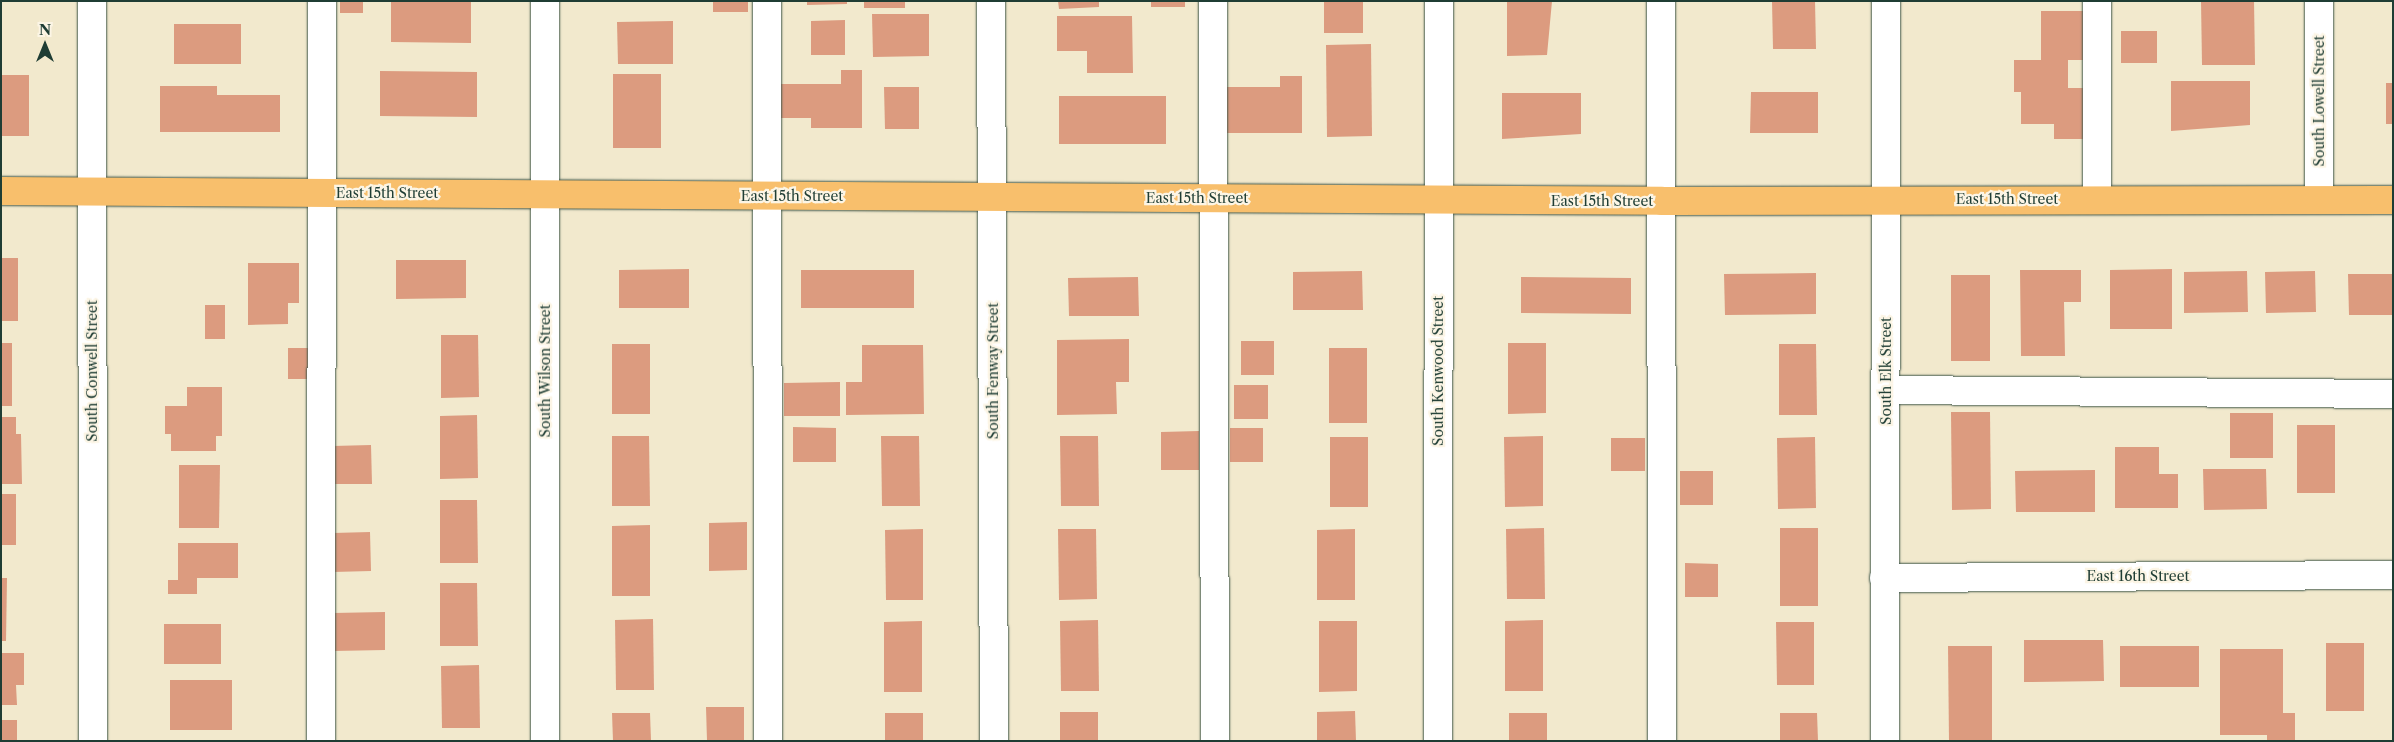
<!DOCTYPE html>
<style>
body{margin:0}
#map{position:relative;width:2394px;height:742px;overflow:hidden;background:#f2e9cd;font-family:"Libre Caslon Text",serif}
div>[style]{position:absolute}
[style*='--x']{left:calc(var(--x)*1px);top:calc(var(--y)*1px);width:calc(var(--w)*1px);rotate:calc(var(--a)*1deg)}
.building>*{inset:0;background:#dc9b7f}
.roads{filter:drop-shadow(0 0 1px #3f574b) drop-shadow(0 0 1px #3f574b)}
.minor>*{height:28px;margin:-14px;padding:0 14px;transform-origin:14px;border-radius:14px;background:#fff}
.major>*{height:28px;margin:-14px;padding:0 14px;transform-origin:14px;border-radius:14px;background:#f8bf6c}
span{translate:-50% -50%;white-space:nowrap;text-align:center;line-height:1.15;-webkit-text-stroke:4.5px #fcf5e5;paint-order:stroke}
.street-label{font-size:14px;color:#1f3d34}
.frame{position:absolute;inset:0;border:2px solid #1f3d34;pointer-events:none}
.north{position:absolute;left:20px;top:20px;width:50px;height:50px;-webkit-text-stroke:4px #fcf5e5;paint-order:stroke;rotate:0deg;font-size:14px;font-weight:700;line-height:20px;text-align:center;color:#1f3d34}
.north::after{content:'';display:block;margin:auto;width:18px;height:22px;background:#1f3d34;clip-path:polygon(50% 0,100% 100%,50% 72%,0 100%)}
</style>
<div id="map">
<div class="building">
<i style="clip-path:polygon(340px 1px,363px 1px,363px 13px,340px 13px)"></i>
<i style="clip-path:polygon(391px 1px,471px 1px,471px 43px,391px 42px)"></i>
<i style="clip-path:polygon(713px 1px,748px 1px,748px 12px,713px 12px)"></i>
<i style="clip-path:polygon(807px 1px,847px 1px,847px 4px,807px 5px)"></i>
<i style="clip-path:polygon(864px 1px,905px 1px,905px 8px,864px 8px)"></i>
<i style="clip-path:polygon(1058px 1px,1099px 1px,1099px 7px,1059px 9px)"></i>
<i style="clip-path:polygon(1151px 1px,1185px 1px,1185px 7px,1151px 7px)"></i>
<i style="clip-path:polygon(1324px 1px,1363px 1px,1363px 33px,1324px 33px)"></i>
<i style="clip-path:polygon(1507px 1px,1552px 1px,1547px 55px,1507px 56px)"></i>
<i style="clip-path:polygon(1772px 1px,1815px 1px,1816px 49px,1773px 49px)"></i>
<i style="clip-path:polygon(2201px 1px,2254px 1px,2255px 65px,2202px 65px)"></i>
<i style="clip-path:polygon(2041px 11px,2089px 11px,2088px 60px,2068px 60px,2068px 88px,2086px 88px,2086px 139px,2054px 139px,2054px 124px,2021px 124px,2021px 92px,2014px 92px,2014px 60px,2041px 60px)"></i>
<i style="clip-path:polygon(872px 14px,929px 14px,929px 56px,873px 57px)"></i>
<i style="clip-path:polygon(1057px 16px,1132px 16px,1133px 73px,1087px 73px,1087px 51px,1057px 51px)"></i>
<i style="clip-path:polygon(845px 20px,845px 55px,811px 55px,811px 21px)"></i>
<i style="clip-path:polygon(673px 21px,673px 64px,618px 64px,617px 22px)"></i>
<i style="clip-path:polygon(174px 24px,241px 24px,241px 64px,174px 64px)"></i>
<i style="clip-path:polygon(2121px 31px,2157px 31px,2157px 63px,2121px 63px)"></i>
<i style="clip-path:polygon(1371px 44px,1372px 136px,1327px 137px,1326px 45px)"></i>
<i style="clip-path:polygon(841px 70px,862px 70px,862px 128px,811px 128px,811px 118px,779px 118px,778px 84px,841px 84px)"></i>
<i style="clip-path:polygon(380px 71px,477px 72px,477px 117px,380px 116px)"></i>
<i style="clip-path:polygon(613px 74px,661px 74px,661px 148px,613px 148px)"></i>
<i style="clip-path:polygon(1px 75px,29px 75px,29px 136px,1px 136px)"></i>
<i style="clip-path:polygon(1280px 76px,1302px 76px,1302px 133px,1227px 133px,1227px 87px,1280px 87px)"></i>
<i style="clip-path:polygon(2171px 81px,2250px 81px,2250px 125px,2171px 131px)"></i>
<i style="clip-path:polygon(2386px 83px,2393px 83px,2393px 124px,2386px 124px)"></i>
<i style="clip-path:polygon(160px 86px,217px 86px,217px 95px,280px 95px,280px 132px,160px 132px)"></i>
<i style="clip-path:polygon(884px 87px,919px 87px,919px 129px,885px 129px)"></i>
<i style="clip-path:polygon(1751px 92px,1818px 92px,1818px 133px,1750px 133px)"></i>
<i style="clip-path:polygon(1502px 93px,1581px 93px,1581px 134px,1502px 139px)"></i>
<i style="clip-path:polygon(1059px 96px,1166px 96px,1166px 144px,1059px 144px)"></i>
<i style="clip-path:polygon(1px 258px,18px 258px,18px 321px,1px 321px)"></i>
<i style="clip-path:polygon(396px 260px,466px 260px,466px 298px,396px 299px)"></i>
<i style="clip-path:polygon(248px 263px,299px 263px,299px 303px,288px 303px,288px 324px,248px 325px)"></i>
<i style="clip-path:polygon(689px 269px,689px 308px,619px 308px,619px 270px)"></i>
<i style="clip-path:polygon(2172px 269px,2172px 329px,2110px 329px,2110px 270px)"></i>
<i style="clip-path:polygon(801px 270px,914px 270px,914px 308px,801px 308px)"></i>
<i style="clip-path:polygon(2020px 270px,2081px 270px,2081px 302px,2064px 302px,2065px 356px,2021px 356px)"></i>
<i style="clip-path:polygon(1362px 271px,1363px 310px,1293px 310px,1293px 272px)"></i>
<i style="clip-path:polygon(2247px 271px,2248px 312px,2184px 313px,2184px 272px)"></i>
<i style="clip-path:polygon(2315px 271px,2316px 312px,2266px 313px,2265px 272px)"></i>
<i style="clip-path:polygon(1816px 273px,1816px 314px,1725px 315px,1724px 274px)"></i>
<i style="clip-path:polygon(2348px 274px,2393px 274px,2393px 315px,2349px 315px)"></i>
<i style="clip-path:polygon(1951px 275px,1990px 275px,1990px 361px,1951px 361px)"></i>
<i style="clip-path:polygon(1138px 277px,1139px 316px,1069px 316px,1068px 278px)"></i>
<i style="clip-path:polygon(1521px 277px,1631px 278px,1631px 314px,1521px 313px)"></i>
<i style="clip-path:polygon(205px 305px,225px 305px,225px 339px,205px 339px)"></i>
<i style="clip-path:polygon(441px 335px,478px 335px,479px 397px,441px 398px)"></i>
<i style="clip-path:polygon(1129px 339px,1129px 382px,1116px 382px,1117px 414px,1057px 415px,1057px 340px)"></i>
<i style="clip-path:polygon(1241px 341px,1274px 341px,1274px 375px,1241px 375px)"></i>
<i style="clip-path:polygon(1px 343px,12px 343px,12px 406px,1px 406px)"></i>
<i style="clip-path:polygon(1508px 343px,1546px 343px,1546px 413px,1508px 414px)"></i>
<i style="clip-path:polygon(612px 344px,650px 344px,650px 414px,612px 414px)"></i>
<i style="clip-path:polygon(1779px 344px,1816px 344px,1817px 415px,1779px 415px)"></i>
<i style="clip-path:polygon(862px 345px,923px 345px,924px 414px,846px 415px,846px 382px,862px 382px)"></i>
<i style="clip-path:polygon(288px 348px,309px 348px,309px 379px,288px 379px)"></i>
<i style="clip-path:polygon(1329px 348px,1367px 348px,1367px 423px,1329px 423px)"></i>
<i style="clip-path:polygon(840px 382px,840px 416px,784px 416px,784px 383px)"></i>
<i style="clip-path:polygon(1234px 385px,1268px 385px,1268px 419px,1234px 419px)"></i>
<i style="clip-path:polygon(187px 387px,222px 387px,222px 436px,216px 436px,216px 451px,171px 451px,171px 434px,165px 434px,165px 406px,187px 406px)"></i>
<i style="clip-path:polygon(1951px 412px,1990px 412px,1991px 509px,1952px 510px)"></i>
<i style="clip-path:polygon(2230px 413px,2273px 413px,2273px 458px,2230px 458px)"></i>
<i style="clip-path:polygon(477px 415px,478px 478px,440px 479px,440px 416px)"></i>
<i style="clip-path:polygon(1px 417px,16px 417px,16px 434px,21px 434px,22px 484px,1px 484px)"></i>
<i style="clip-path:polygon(2297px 425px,2335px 425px,2335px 493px,2297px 493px)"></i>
<i style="clip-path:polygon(793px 427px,836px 428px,836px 462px,793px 462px)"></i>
<i style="clip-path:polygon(1230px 428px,1263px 428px,1263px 462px,1230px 462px)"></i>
<i style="clip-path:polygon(1199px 431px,1199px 470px,1161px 470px,1161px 432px)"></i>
<i style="clip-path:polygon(612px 436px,649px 436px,650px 506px,612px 506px)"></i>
<i style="clip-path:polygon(881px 436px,919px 436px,920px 506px,882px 506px)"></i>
<i style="clip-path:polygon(1060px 436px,1098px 436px,1099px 506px,1061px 506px)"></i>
<i style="clip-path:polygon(1543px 436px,1543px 506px,1505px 507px,1504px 437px)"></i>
<i style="clip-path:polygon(1330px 437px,1368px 437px,1368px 507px,1330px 507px)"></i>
<i style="clip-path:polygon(1815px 437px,1816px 508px,1778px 509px,1777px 438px)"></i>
<i style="clip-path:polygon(1611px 438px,1645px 438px,1645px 471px,1611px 471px)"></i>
<i style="clip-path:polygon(371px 445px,372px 484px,334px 484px,333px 446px)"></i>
<i style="clip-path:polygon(2115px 447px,2159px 447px,2159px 474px,2178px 474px,2178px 508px,2115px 508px)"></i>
<i style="clip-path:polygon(179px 465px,220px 465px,219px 528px,179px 528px)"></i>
<i style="clip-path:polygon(2203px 469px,2266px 469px,2267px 509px,2204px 510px)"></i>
<i style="clip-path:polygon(2095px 470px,2095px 512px,2016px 512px,2015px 471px)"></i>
<i style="clip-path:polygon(1680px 471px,1713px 471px,1713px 505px,1680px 505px)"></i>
<i style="clip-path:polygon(1px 494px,16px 494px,16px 545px,1px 545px)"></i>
<i style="clip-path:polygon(440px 500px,477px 500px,478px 563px,440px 563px)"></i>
<i style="clip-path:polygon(747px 522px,747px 570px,709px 571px,709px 523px)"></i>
<i style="clip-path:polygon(650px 525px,650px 596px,612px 596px,612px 526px)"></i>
<i style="clip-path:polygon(1544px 528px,1545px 599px,1507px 599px,1506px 529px)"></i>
<i style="clip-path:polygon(1780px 528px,1818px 528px,1818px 606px,1780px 606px)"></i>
<i style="clip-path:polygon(923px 529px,923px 600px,886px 600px,885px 530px)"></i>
<i style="clip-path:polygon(1058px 529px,1096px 529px,1097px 599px,1059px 600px)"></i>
<i style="clip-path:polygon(1355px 529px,1355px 600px,1317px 600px,1317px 530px)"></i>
<i style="clip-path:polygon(370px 532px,371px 571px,333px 572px,333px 533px)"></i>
<i style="clip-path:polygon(178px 543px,238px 543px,238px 578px,197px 578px,197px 594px,168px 594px,168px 580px,178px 580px)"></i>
<i style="clip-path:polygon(1685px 563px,1718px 564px,1718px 597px,1685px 597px)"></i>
<i style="clip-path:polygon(1px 578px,7px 578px,6px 641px,1px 641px)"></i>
<i style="clip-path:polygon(440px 583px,477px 583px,478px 646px,440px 646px)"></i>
<i style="clip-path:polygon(385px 612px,385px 650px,333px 651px,333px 613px)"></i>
<i style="clip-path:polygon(653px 619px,654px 690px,616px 690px,615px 620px)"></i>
<i style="clip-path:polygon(1098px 620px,1099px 691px,1061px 691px,1060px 621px)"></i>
<i style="clip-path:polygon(1543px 620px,1543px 691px,1505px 691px,1505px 621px)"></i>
<i style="clip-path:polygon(922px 621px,922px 692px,884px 692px,884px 622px)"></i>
<i style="clip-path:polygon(1319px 621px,1357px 621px,1357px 691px,1319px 692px)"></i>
<i style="clip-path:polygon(1776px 622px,1814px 622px,1814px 685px,1777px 685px)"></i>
<i style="clip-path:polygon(164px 624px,221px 624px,221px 664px,164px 664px)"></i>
<i style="clip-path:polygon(2024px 640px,2103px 640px,2104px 681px,2024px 682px)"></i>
<i style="clip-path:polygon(2326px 643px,2364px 643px,2364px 711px,2326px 711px)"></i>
<i style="clip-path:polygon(1948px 646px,1992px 646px,1992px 741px,1949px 741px)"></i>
<i style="clip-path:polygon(2120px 646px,2199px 646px,2199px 687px,2120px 687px)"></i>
<i style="clip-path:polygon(2220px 649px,2283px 649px,2283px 713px,2295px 713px,2295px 741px,2267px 741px,2267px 735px,2220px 735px)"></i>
<i style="clip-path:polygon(1px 653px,24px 653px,24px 685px,16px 685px,17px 705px,1px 705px)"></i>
<i style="clip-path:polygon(479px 665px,480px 728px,442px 728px,441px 666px)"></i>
<i style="clip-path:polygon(170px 680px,232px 680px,232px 730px,170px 730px)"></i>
<i style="clip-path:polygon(706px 707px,744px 707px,744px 741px,707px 741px)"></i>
<i style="clip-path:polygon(1355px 711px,1356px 741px,1317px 741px,1317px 712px)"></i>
<i style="clip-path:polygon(1060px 712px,1098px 712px,1098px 741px,1060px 741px)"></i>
<i style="clip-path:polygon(612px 713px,650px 713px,651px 741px,613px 741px)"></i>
<i style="clip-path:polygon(885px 713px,923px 713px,923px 741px,885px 741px)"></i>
<i style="clip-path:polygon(1509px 713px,1547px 713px,1547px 741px,1509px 741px)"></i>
<i style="clip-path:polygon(1780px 713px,1817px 713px,1818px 741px,1780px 741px)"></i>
<i style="clip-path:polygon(1px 720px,17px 720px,17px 741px,1px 741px)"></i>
</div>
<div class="roads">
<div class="minor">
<i style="--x:92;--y:1;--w:740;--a:89.92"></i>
<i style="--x:545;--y:1;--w:740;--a:90"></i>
<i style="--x:767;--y:1;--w:740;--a:89.92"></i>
<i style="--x:991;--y:1;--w:740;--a:89.77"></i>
<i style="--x:1213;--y:1;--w:740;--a:89.85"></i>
<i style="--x:1661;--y:1;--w:740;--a:89.92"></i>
<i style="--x:2097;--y:1;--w:198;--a:90"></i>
<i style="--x:2319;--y:200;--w:199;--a:-90"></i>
<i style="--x:1887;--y:390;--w:506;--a:0.45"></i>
<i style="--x:1884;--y:578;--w:509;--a:-0.34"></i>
<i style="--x:321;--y:741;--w:740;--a:-89.92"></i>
<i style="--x:1438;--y:741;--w:740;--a:-89.92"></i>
<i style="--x:1885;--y:741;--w:740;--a:-89.92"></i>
</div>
<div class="major">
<i style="--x:1;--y:191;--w:1661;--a:0.34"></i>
<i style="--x:1662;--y:201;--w:731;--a:-0.08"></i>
</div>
</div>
<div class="street-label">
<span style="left:2319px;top:101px;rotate:-90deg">South Lowell Street</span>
<span style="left:387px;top:193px">East 15th Street</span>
<span style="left:792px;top:196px">East 15th Street</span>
<span style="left:1197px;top:198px">East 15th Street</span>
<span style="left:2007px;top:199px">East 15th Street</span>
<span style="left:1602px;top:201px">East 15th Street</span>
<span style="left:92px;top:371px;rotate:-90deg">South Conwell Street</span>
<span style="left:545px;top:371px;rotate:-90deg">South Wilson Street</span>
<span style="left:993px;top:371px;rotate:-90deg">South Fenway Street</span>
<span style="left:1438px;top:371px;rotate:-90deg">South Kenwood Street</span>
<span style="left:1886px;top:371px;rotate:-90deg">South Elk Street</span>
<span style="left:2138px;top:576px">East 16th Street</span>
</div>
<div class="frame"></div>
<div class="north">N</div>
</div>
